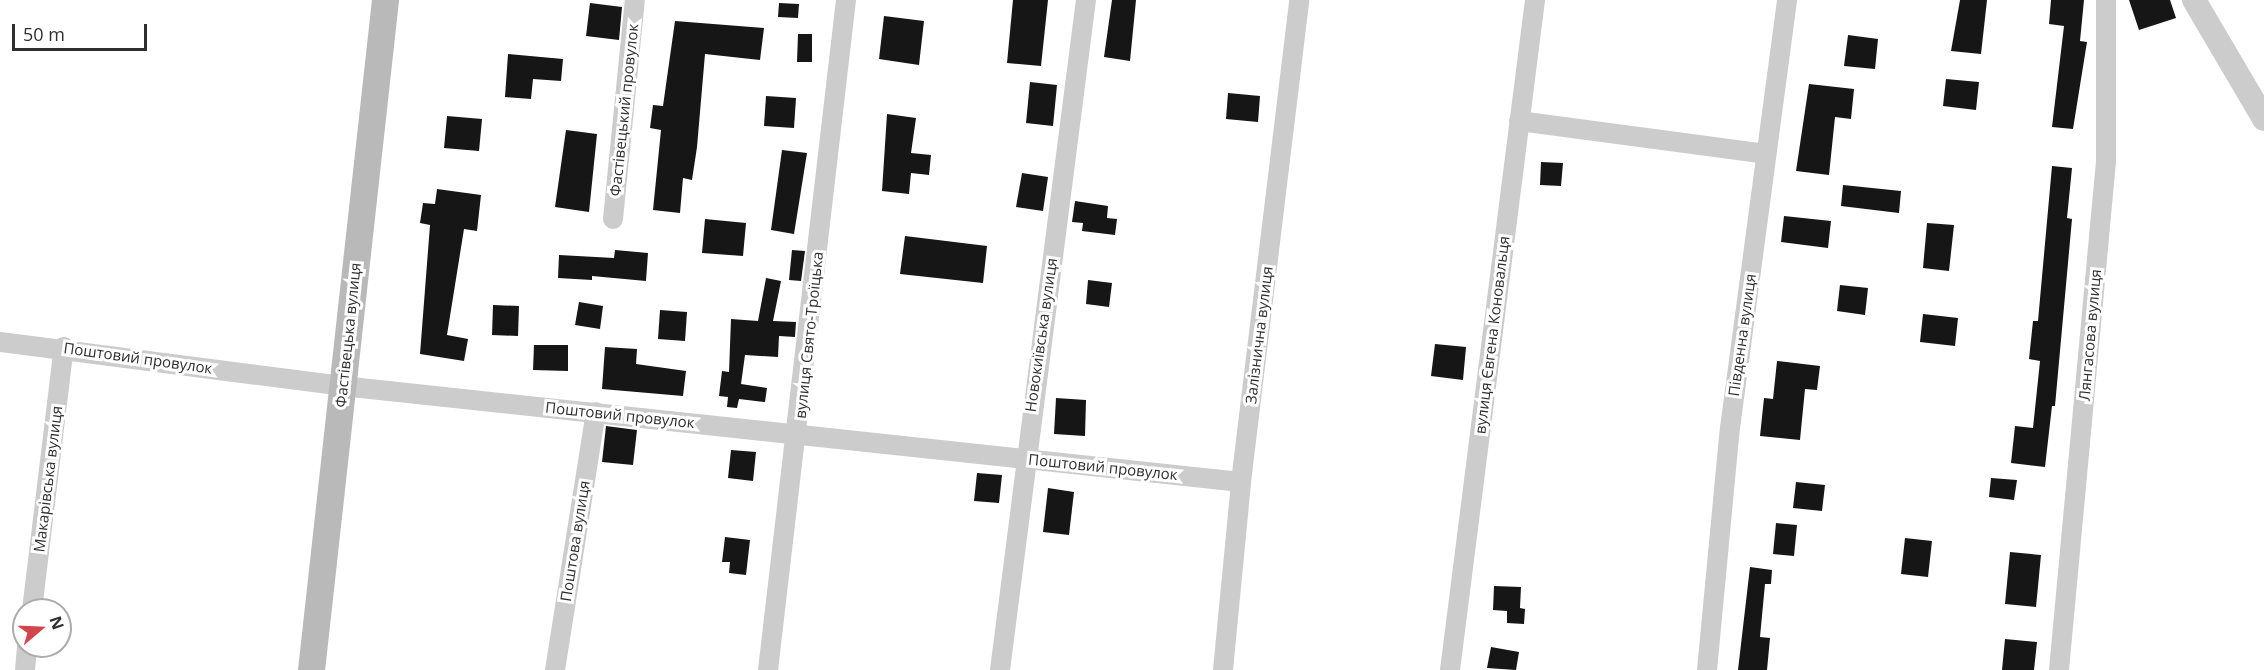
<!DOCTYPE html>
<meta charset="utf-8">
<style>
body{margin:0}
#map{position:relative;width:2264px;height:670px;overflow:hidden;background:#fff;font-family:"Open Sans",sans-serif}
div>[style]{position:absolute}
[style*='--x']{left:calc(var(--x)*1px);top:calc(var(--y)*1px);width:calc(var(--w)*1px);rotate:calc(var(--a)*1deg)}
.building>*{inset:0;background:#161616}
.minor>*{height:20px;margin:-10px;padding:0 10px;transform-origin:10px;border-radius:10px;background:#ccc}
.tertiary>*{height:24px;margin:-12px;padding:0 12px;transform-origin:12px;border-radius:12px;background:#ccc}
.secondary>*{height:27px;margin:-13.5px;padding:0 13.5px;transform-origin:13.5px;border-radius:13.5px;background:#b9b9b9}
span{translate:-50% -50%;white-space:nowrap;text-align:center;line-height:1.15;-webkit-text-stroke:6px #fff;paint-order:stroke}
.street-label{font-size:15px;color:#2f2f2f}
.north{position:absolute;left:12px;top:598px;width:60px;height:60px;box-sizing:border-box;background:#fff;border:2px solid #acacac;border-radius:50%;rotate:71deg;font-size:16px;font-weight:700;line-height:24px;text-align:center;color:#2f2f2f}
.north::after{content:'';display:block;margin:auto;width:21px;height:27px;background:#d2454b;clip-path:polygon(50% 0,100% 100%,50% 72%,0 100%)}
.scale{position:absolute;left:12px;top:24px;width:135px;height:27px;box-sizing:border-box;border:3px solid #2f2f2f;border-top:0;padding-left:8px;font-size:18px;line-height:21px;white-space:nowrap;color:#2f2f2f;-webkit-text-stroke:4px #fff;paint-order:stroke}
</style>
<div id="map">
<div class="building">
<i style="clip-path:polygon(1013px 0,1048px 0,1041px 66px,1007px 63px)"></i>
<i style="clip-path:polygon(1112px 0,1136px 0,1130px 61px,1104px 57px)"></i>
<i style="clip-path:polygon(1960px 0,1987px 0,1981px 54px,1951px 51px)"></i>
<i style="clip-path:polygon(2051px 0,2084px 0,2080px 41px,2087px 42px,2073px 129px,2052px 127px,2064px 26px,2049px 24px)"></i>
<i style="clip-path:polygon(2129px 0,2170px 0,2176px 18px,2139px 30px)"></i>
<i style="clip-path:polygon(590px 3px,622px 7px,619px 40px,586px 36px)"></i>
<i style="clip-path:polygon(779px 3px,799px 4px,798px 18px,778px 17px)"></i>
<i style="clip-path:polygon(884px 16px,924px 21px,919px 65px,879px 59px)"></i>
<i style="clip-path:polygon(675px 21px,764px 28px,760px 60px,705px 54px,697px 147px,692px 180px,683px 178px,680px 213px,653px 210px,661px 130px,650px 128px,653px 105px,663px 106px)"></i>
<i style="clip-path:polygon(798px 34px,812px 34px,812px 62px,797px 62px)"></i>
<i style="clip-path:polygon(1848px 35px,1878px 39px,1875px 69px,1844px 66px)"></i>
<i style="clip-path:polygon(508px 54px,563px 59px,561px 81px,533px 79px,531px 99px,505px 97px)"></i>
<i style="clip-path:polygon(1946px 79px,1979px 82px,1976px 110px,1943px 106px)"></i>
<i style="clip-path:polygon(1030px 82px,1057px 85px,1053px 126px,1026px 123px)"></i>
<i style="clip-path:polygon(1809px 84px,1854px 89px,1851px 119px,1835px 117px,1829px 175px,1796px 171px)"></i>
<i style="clip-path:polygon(1228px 93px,1260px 96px,1258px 122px,1226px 119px)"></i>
<i style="clip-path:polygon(766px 96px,796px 98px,794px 128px,764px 126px)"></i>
<i style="clip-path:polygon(887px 114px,916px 118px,911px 153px,931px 155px,929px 175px,911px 173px,909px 194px,882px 191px)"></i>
<i style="clip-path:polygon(447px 116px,482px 119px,479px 151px,444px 148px)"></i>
<i style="clip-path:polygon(566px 130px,597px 134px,589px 212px,555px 207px)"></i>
<i style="clip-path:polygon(782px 150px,807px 153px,794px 234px,771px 230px)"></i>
<i style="clip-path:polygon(1541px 162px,1563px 163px,1561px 186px,1540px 185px)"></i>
<i style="clip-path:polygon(2052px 166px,2072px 168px,2067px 218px,2072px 219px,2055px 406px,2052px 406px,2045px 467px,2011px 463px,2015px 426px,2033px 428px,2040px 361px,2029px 359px,2033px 321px,2038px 321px)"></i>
<i style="clip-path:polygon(1022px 173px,1048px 177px,1043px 211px,1016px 207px)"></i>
<i style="clip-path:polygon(1843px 185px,1901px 191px,1899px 213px,1841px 206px)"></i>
<i style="clip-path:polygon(437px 189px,481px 195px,477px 231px,464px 229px,447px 335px,468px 339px,464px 361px,420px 354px,430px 225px,420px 223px,423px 203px,435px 204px)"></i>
<i style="clip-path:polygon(1075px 201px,1108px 206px,1107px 218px,1117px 219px,1115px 235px,1082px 231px,1083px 223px,1072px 222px)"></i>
<i style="clip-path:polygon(1784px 216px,1831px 221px,1828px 248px,1781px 242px)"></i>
<i style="clip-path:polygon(705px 219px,746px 223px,743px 256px,702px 253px)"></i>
<i style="clip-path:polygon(1927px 223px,1954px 225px,1949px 271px,1923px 268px)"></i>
<i style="clip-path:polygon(905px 236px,987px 246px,983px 283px,900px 274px)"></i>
<i style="clip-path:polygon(615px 250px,648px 253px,646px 281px,592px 276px,592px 280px,558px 278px,559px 255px,614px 258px)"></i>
<i style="clip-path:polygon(792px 250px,805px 251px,801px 281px,789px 280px)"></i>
<i style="clip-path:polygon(766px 278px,781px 281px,773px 321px,796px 322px,795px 337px,779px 336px,778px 357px,745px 355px,741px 384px,767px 388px,765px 402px,739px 399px,737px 408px,727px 407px,728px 397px,719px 396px,722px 371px,729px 372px,731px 319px,758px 321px)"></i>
<i style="clip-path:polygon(1088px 280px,1112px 283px,1109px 307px,1086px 304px)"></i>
<i style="clip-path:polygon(1840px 285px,1868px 288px,1865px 315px,1837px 311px)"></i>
<i style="clip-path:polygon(579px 302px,603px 306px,600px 329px,575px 325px)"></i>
<i style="clip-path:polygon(493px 305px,519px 306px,518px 336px,492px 335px)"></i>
<i style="clip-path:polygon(660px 310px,687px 312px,685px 341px,658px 339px)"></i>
<i style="clip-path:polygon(1923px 314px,1958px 318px,1955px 346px,1920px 342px)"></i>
<i style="clip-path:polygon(1435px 344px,1466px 347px,1463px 380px,1431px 376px)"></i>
<i style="clip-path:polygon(534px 345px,568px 345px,568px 371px,533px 370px)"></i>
<i style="clip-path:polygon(605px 347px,637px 349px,636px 364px,686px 371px,683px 396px,602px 389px)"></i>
<i style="clip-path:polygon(1777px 361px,1820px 366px,1817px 390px,1805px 389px,1800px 440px,1760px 436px,1764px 398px,1773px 399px)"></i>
<i style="clip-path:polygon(1056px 398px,1086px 400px,1085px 436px,1054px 434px)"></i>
<i style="clip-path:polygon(606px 426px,637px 430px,633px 465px,602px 462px)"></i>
<i style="clip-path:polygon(731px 450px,756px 452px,753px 481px,728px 478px)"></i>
<i style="clip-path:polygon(977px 473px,1002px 475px,999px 503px,974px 501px)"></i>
<i style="clip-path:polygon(1991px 478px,2017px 480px,2014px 500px,1989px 497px)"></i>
<i style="clip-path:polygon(1796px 482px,1825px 485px,1822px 511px,1793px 508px)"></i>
<i style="clip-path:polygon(1048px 488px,1074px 492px,1069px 535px,1043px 532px)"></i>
<i style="clip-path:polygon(1776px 523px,1797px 525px,1794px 556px,1773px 554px)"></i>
<i style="clip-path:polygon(725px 537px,750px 540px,746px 575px,729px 573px,730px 562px,722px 562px)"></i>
<i style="clip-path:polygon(1905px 538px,1932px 541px,1928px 577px,1901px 574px)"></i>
<i style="clip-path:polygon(2010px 552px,2041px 555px,2036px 607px,2005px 604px)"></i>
<i style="clip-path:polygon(1750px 567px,1772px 570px,1771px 584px,1765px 584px,1760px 637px,1770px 638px,1767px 670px,1738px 670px)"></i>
<i style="clip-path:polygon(1494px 586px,1521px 587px,1520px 608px,1525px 609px,1524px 624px,1507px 623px,1507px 611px,1493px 610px)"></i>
<i style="clip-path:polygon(2005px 639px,2037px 642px,2034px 670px,2002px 670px)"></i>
<i style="clip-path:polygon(1491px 647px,1519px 652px,1516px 670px,1487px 668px)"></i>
</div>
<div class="minor">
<i style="--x:1519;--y:121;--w:249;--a:7.6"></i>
<i style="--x:613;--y:219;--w:220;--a:-84.3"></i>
<i style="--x:0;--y:342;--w:345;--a:7.3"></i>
<i style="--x:342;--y:386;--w:904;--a:6.1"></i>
<i style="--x:32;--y:610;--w:265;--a:-83.1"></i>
<i style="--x:25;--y:670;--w:24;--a:-85"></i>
<i style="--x:555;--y:670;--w:261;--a:-81"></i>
<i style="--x:768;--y:670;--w:675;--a:-83.36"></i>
<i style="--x:1000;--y:670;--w:675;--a:-82.69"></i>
<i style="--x:1223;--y:670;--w:189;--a:-84.5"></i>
<i style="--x:1241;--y:482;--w:485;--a:-83.1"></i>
<i style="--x:1450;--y:670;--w:675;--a:-82.77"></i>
<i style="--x:1707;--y:670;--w:243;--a:-84.6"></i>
<i style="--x:1730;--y:428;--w:432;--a:-82.4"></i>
<i style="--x:2059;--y:670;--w:511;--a:-84.72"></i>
<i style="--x:2106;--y:161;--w:161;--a:-90"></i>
</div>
<div class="tertiary">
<i style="--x:2194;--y:0;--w:138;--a:59.5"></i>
</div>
<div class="secondary">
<i style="--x:311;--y:670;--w:674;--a:-83.7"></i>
</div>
<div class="street-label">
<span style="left:624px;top:110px;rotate:-84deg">Фастівецький провулок</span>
<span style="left:348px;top:335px;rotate:-84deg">Фастівецька вулиця</span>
<span style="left:809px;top:335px;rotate:-84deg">вулиця Свято-Троїцька</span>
<span style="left:1041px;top:335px;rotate:-82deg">Новокиївська вулиця</span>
<span style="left:1259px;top:335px;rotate:-83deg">Залізнична вулиця</span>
<span style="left:1492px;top:335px;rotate:-83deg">вулиця Євгена Коновальця</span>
<span style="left:1742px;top:335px;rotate:-82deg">Південна вулиця</span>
<span style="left:2090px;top:335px;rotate:-85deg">Лянгасова вулиця</span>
<span style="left:138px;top:358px;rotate:8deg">Поштовий провулок</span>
<span style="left:620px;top:415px;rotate:6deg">Поштовий провулок</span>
<span style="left:1103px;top:467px;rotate:6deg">Поштовий провулок</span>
<span style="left:48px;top:479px;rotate:-83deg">Макарівська вулиця</span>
<span style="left:575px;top:541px;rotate:-81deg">Поштова вулиця</span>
</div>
<div class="north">N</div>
<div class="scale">50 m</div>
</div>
